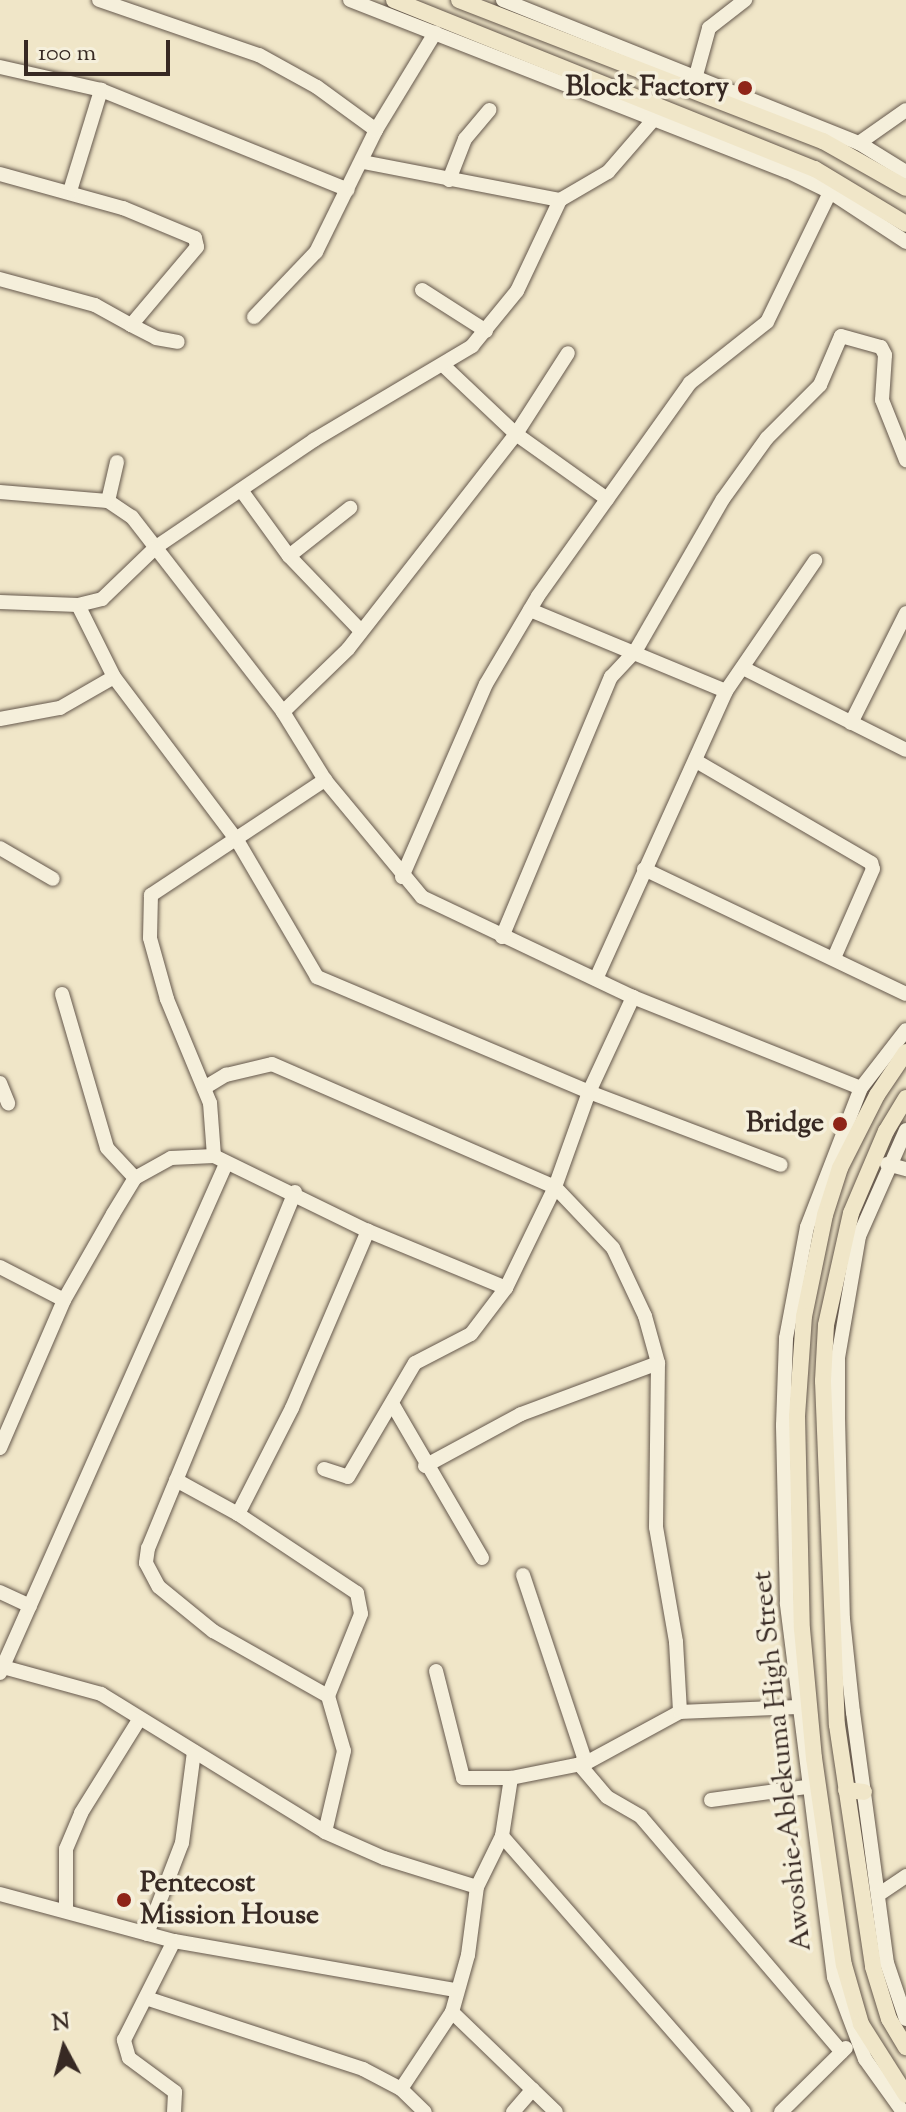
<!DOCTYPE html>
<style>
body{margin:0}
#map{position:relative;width:906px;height:2112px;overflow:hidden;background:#f0e6c8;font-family:"Sorts Mill Goudy",serif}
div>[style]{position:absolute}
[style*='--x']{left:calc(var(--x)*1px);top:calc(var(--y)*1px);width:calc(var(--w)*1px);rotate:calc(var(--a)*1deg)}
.roads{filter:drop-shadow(0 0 2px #65584c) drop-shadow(0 0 2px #65584c)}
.minor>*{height:14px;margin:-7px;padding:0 7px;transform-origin:7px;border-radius:7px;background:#f5efdb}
.major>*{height:16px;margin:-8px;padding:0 8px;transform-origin:8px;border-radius:8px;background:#f0e6c8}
.dots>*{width:22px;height:22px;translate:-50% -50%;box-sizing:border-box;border:4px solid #f5efdb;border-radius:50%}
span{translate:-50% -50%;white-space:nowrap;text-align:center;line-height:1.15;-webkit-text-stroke:7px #f5efdb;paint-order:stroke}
.poi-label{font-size:28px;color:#372923;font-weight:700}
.right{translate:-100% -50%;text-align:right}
.left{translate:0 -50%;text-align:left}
.street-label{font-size:28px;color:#372923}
.north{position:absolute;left:24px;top:2008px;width:80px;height:80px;-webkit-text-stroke:6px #f5efdb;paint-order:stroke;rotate:353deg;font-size:22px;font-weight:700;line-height:32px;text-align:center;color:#372923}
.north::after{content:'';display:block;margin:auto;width:28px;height:36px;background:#372923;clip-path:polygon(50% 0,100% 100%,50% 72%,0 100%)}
.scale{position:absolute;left:24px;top:40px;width:146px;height:36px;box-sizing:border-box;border:4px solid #372923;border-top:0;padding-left:10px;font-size:24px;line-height:28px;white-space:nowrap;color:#372923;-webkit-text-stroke:6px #f5efdb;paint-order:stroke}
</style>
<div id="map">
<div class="roads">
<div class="minor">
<i style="--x:99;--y:0;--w:169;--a:19"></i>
<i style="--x:259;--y:55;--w:66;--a:28.9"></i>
<i style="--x:317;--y:87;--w:73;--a:36.1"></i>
<i style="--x:350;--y:0;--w:469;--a:21.4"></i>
<i style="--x:787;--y:171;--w:48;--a:26"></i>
<i style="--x:830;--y:192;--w:91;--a:33.3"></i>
<i style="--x:503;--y:0;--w:384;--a:21.9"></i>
<i style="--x:859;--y:143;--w:55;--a:31.7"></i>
<i style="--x:0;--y:67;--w:104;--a:12.8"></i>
<i style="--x:101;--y:90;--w:266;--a:22"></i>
<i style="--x:695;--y:79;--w:53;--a:-74.6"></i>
<i style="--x:709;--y:28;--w:46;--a:-37.9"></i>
<i style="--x:859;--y:143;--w:57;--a:-35.1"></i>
<i style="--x:363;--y:162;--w:201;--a:10.9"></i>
<i style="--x:0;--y:174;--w:128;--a:15.5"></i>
<i style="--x:123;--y:208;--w:78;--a:22.6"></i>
<i style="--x:195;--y:238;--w:9;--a:77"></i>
<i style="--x:197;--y:247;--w:102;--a:130.2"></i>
<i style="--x:131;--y:325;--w:41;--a:-150.9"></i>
<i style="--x:95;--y:305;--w:98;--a:-164.7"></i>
<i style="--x:449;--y:180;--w:44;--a:-68.7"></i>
<i style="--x:465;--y:139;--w:38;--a:-50"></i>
<i style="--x:70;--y:191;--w:106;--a:-72.9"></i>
<i style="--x:422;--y:290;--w:76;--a:32.6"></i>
<i style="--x:254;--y:317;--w:90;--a:-46.4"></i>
<i style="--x:316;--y:252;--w:136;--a:-63.8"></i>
<i style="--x:376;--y:130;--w:114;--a:-58.7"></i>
<i style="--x:131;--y:325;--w:28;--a:27"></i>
<i style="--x:156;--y:338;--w:22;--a:10"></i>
<i style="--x:444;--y:366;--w:99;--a:43.4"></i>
<i style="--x:516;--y:434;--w:112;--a:35.5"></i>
<i style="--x:241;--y:490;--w:82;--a:54"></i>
<i style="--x:289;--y:556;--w:101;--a:46.2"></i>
<i style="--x:0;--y:492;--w:108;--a:4.8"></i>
<i style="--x:108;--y:501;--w:29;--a:34"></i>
<i style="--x:132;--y:517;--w:247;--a:52.2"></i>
<i style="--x:283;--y:712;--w:80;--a:58.3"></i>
<i style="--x:325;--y:780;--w:152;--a:50.3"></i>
<i style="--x:422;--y:897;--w:233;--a:25.4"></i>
<i style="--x:633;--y:997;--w:245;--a:21.8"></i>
<i style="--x:108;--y:501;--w:40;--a:-77"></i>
<i style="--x:289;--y:556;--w:78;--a:-38.2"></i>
<i style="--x:0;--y:602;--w:78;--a:2.2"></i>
<i style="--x:78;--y:605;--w:25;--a:-14"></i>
<i style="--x:102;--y:599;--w:75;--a:-43.9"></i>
<i style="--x:156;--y:547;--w:191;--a:-34.1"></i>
<i style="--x:314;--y:440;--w:184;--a:-30.7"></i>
<i style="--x:472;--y:346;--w:71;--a:-50.7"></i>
<i style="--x:517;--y:291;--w:101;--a:-64.7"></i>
<i style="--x:560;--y:200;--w:56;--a:-30.3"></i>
<i style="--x:608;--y:172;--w:69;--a:-49.1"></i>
<i style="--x:78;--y:605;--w:80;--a:63.4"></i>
<i style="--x:114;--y:677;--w:204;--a:53"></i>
<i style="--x:237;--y:840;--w:159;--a:59.7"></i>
<i style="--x:317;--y:977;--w:295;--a:22.9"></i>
<i style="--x:589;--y:1092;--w:205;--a:20.8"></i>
<i style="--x:530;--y:610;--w:212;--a:22.5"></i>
<i style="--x:743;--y:668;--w:182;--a:26.7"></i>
<i style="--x:283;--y:712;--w:91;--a:-44.1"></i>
<i style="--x:348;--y:649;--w:273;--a:-52"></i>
<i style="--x:516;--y:434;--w:96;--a:-57.3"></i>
<i style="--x:0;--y:719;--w:61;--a:-10.4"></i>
<i style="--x:60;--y:708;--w:62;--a:-29.9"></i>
<i style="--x:851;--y:723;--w:123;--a:-63.4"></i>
<i style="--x:696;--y:761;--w:203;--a:30.2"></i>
<i style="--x:871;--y:863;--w:6;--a:72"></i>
<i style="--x:873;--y:869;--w:97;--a:113.7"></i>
<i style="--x:0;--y:848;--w:61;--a:30.3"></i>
<i style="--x:644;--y:869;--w:290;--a:25.5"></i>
<i style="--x:402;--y:877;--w:210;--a:-66.5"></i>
<i style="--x:486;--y:684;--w:102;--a:-59.4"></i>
<i style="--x:538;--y:596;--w:262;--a:-54.5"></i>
<i style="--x:690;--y:383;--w:98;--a:-38.4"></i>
<i style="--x:767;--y:322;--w:144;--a:-64.1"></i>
<i style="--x:502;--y:937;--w:282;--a:-67.3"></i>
<i style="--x:611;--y:677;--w:37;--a:-47"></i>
<i style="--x:636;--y:650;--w:174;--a:-60.1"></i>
<i style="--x:723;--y:499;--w:75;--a:-54.2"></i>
<i style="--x:767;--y:438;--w:75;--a:-45"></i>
<i style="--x:820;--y:385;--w:53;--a:-66.8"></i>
<i style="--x:841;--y:336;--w:41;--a:15.4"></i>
<i style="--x:881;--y:347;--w:9;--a:63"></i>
<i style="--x:885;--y:355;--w:45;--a:93.8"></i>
<i style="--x:882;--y:400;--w:65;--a:68.2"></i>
<i style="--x:596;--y:979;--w:316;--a:-65.7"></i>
<i style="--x:726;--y:691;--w:158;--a:-55.6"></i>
<i style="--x:62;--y:994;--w:160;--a:73.7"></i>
<i style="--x:107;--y:1148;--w:41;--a:47"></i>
<i style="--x:0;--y:1083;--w:22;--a:68"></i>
<i style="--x:204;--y:1088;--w:26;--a:-31"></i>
<i style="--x:226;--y:1075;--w:47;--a:-13.4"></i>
<i style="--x:272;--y:1064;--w:309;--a:23.5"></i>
<i style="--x:555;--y:1187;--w:84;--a:46.4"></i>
<i style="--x:613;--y:1248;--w:75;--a:64.8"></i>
<i style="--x:645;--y:1316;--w:49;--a:74.5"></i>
<i style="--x:658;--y:1363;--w:164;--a:90.7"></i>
<i style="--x:656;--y:1527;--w:117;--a:80.1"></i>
<i style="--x:676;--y:1642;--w:70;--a:86.7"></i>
<i style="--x:906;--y:1130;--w:116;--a:113.9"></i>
<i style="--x:859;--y:1236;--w:124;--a:99.8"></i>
<i style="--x:838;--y:1358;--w:60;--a:90"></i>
<i style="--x:838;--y:1418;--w:201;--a:88.6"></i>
<i style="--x:843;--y:1619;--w:94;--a:83.9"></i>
<i style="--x:853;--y:1712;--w:253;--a:82.3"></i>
<i style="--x:887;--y:1963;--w:59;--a:71.3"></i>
<i style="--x:214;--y:1156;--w:53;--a:-94.3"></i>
<i style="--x:210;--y:1103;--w:113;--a:-112.5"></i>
<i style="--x:167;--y:999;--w:63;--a:-105.6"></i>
<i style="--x:150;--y:938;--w:43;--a:-88.7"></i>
<i style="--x:151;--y:895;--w:209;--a:-33.5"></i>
<i style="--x:887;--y:1164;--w:20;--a:15"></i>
<i style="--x:295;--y:1192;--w:385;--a:112.4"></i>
<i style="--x:148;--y:1548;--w:15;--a:98"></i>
<i style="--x:146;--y:1563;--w:27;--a:62"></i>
<i style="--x:159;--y:1587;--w:70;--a:39.2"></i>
<i style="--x:213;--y:1631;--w:132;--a:29.5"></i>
<i style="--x:328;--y:1696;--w:57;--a:73.8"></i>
<i style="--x:344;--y:1751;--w:83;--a:103.2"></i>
<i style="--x:0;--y:1267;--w:72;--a:27.3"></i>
<i style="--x:393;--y:1405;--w:177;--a:59.8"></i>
<i style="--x:0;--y:1448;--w:161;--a:-66.6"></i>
<i style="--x:64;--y:1300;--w:99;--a:-60.3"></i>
<i style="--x:113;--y:1214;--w:42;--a:-58.6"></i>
<i style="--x:135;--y:1178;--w:41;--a:-29.1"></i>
<i style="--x:171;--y:1158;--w:43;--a:-2.7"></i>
<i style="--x:214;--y:1156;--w:171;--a:26"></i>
<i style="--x:368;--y:1231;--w:149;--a:22.4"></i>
<i style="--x:425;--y:1466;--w:109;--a:-28.4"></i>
<i style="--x:521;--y:1414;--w:146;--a:-20.4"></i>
<i style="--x:324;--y:1469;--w:25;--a:18"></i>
<i style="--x:348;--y:1477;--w:132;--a:-59.6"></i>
<i style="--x:415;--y:1363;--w:63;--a:-27.4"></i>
<i style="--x:471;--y:1334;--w:58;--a:-52.7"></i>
<i style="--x:506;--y:1288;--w:112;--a:-64.1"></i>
<i style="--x:555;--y:1187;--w:101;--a:-70.3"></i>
<i style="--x:589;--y:1092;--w:105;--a:-65.1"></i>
<i style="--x:176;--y:1480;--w:71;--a:28.7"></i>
<i style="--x:238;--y:1514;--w:143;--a:33.6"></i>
<i style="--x:357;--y:1593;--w:21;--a:79"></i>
<i style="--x:361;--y:1614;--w:88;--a:111.9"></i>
<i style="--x:238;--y:1514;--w:119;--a:-63"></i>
<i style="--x:292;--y:1408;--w:193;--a:-66.8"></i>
<i style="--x:523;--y:1575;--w:198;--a:71.5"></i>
<i style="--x:0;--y:1592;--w:33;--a:25"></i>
<i style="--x:3;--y:1667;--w:102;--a:15.4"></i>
<i style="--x:101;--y:1694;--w:263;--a:31.6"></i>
<i style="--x:325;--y:1832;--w:64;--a:23.8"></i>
<i style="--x:384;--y:1858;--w:97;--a:17.3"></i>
<i style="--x:436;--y:1671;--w:110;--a:75.8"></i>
<i style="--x:463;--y:1778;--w:48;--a:0"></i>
<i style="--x:511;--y:1778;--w:76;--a:-11.3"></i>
<i style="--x:586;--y:1763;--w:107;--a:-28.5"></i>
<i style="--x:680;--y:1712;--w:117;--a:-2.4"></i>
<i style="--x:0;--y:1673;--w:557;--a:-66.06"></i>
<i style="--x:579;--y:1764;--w:43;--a:49.7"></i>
<i style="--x:607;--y:1797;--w:39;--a:30"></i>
<i style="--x:641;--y:1817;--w:309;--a:49.5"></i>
<i style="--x:711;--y:1800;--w:96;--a:-7.8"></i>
<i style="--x:502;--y:1836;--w:367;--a:48.8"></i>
<i style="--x:0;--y:1894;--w:180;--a:15.1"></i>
<i style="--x:174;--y:1941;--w:286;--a:9.9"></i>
<i style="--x:878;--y:1895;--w:34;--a:-34"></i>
<i style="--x:66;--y:1909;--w:60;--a:-90"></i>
<i style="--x:66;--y:1849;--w:39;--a:-67"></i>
<i style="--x:81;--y:1813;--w:110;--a:-58.1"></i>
<i style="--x:147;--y:1934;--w:97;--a:-69"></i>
<i style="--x:182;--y:1843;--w:92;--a:-82.5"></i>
<i style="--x:149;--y:1999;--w:225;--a:18.1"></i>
<i style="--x:363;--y:2069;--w:43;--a:27.8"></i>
<i style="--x:401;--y:2089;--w:33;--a:44"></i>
<i style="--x:452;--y:2012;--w:144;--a:43.9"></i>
<i style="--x:401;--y:2089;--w:92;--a:-56.5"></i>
<i style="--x:452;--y:2012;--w:59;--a:-74.3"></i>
<i style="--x:468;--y:1955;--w:69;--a:-82.5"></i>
<i style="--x:477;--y:1887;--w:57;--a:-63.9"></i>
<i style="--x:502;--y:1836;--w:59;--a:-81.2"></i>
<i style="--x:174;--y:2112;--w:20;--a:-87"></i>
<i style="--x:175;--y:2092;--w:57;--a:-143.5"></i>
<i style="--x:129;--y:2058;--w:19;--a:-106"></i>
<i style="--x:124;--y:2040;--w:111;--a:-63.2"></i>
<i style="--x:513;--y:2112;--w:30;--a:-49"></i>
<i style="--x:781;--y:2112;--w:91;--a:-44.6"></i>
<i style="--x:903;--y:2112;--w:65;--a:-125.6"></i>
<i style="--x:865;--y:2059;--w:88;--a:-110.7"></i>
<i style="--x:834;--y:1977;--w:377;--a:-97.2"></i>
<i style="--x:787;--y:1603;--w:178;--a:-91.3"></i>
<i style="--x:783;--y:1425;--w:87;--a:-88"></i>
<i style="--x:786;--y:1338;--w:113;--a:-79.3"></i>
<i style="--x:807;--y:1227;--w:149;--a:-68.8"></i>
<i style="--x:861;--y:1088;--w:73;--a:-52.2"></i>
</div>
<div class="major">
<i style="--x:394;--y:0;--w:454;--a:21.9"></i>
<i style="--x:815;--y:169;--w:106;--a:31.1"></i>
<i style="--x:459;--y:0;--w:390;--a:21.2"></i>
<i style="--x:823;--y:141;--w:95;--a:29.5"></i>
<i style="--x:906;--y:1052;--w:52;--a:124"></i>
<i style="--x:877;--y:1095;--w:82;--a:116.9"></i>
<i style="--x:840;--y:1168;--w:49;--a:107.7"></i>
<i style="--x:825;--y:1215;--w:103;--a:101.7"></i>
<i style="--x:804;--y:1316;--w:100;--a:94"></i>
<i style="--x:797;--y:1416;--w:213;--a:88.7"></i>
<i style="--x:802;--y:1629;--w:130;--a:84.7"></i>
<i style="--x:814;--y:1758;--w:209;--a:81.8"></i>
<i style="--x:844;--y:1965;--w:61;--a:73.9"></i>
<i style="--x:861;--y:2024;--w:84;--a:57.6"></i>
<i style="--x:906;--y:1098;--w:39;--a:121"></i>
<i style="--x:886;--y:1131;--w:89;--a:113.1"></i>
<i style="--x:851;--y:1213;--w:115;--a:102.6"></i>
<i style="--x:826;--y:1325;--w:56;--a:93.1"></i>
<i style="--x:823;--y:1381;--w:344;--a:87.7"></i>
<i style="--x:837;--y:1725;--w:245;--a:81.5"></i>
<i style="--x:873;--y:1967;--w:54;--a:72.9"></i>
<i style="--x:889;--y:2019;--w:33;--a:59"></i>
<i style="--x:846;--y:1790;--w:18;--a:6"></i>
</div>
</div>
<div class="dots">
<i style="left:745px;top:88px;background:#8f2418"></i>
<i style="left:840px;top:1124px;background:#8f2418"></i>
<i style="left:124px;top:1900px;background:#8f2418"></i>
</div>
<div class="poi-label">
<span class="right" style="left:729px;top:88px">Block Factory</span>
<span class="right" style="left:824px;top:1124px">Bridge</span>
<span class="left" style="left:140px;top:1900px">Pentecost<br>Mission House</span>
</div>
<div class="street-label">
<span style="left:783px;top:1761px;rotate:-96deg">Awoshie-Ablekuma High Street</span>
</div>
<div class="north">N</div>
<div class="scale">100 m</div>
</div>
